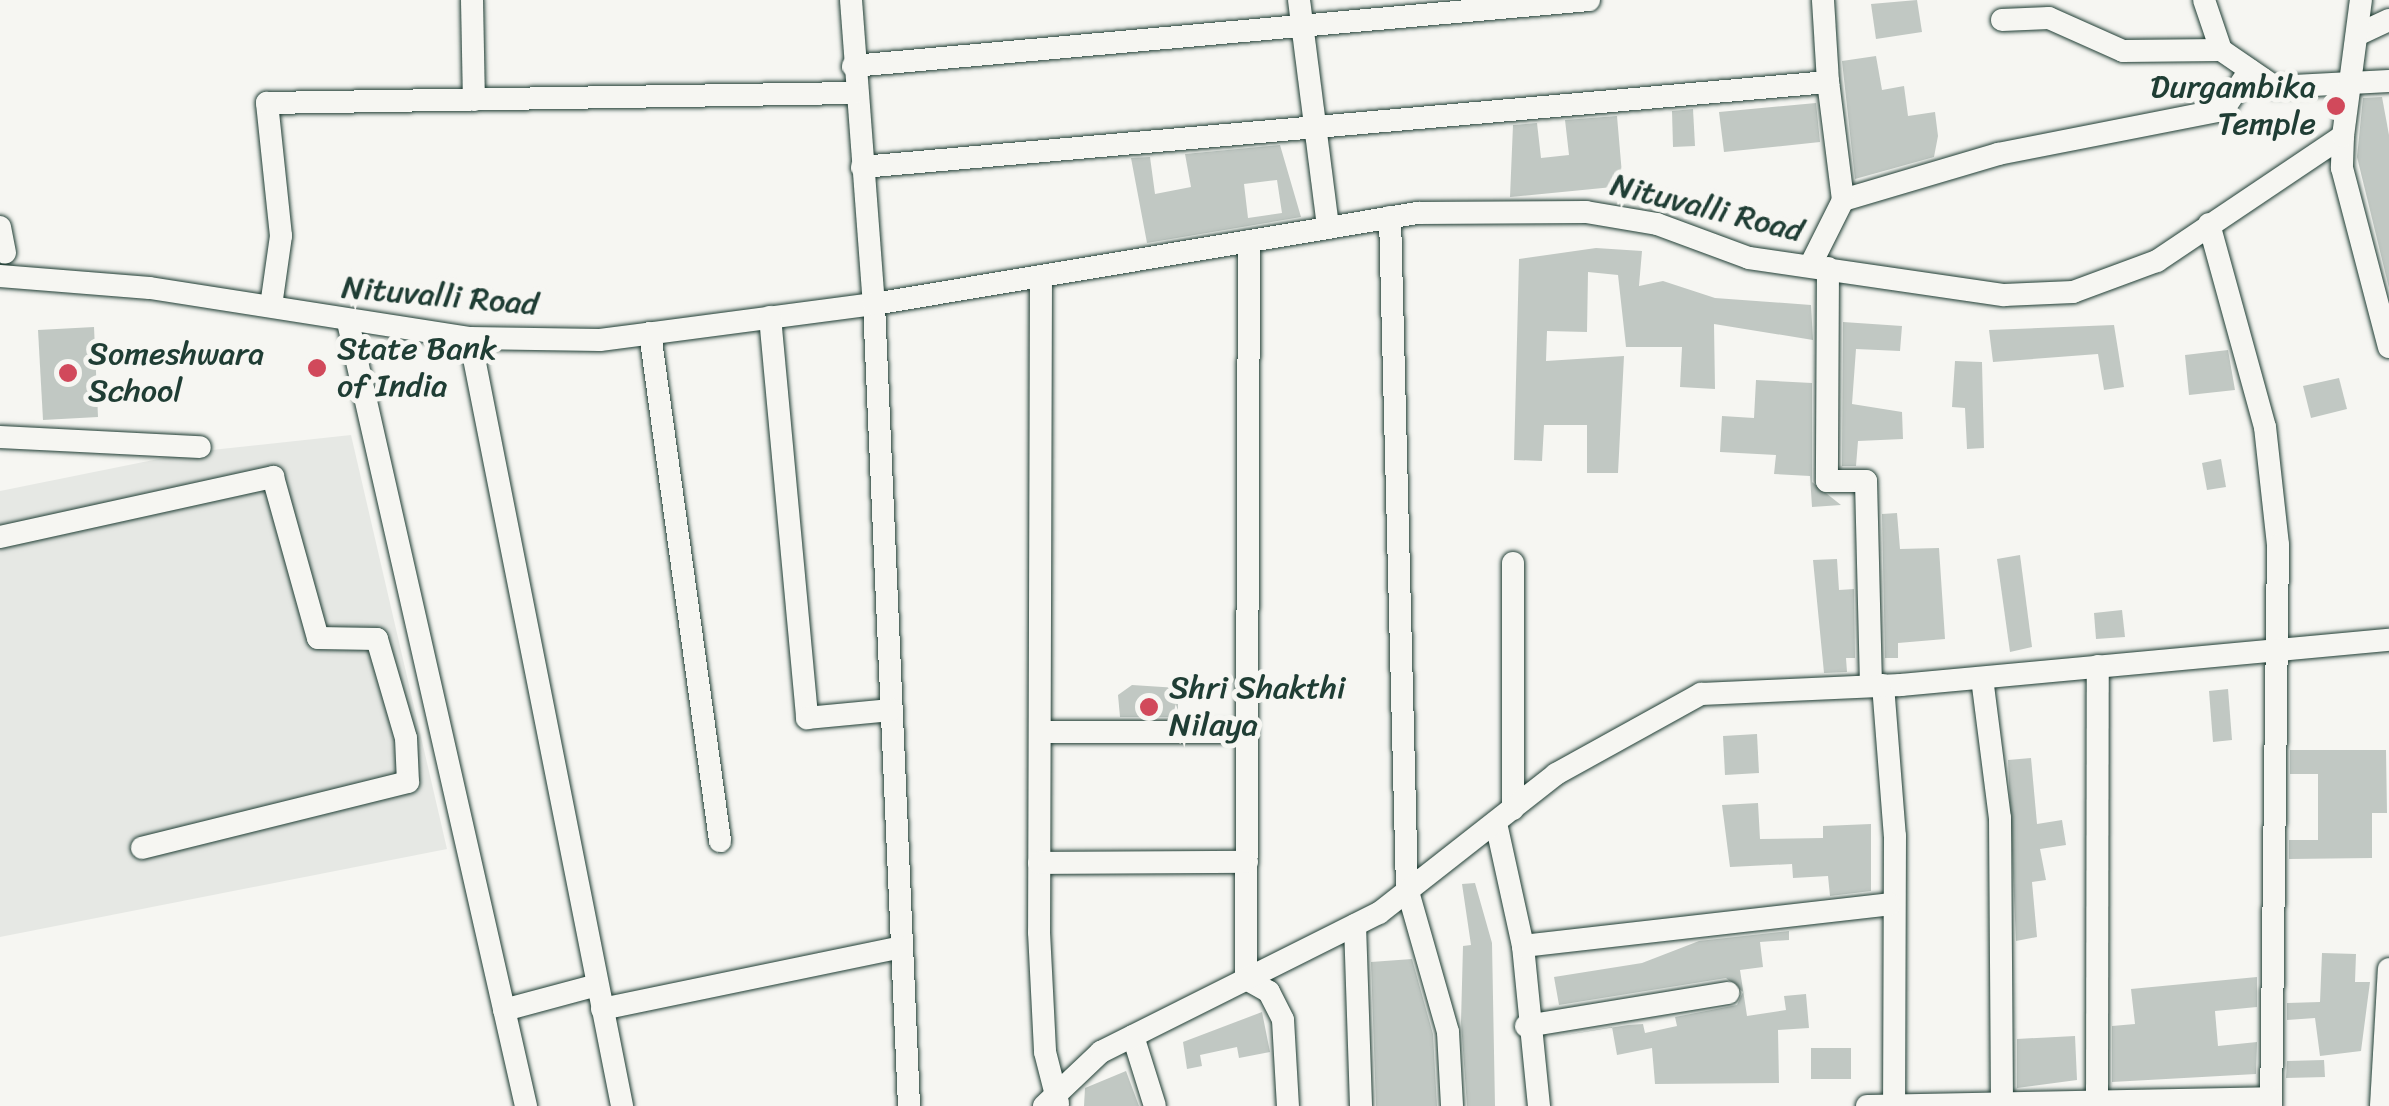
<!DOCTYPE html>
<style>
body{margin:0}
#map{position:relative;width:2389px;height:1106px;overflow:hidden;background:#f6f6f2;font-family:Sriracha,sans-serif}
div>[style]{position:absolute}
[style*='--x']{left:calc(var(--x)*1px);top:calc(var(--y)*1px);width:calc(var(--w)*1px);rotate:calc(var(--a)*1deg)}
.built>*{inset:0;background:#e6e8e4}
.building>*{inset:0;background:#c1c8c3}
.roads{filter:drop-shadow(0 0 2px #1f3d34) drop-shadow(0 0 2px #1f3d34)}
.minor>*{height:22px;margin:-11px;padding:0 11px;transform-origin:11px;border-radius:11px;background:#f6f6f2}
.dots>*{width:28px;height:28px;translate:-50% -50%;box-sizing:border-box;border:5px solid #f6f6f2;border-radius:50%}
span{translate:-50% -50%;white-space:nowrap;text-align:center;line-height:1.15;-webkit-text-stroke:10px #f6f6f2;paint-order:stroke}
.poi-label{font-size:32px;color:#1f3d34}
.right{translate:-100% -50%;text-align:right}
.left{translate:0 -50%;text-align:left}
.street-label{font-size:32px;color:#1f3d34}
</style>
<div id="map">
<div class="built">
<i style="clip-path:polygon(351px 435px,447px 849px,0 937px,0 491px,193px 452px)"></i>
</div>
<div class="building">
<i style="clip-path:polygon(1917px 0,1922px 32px,1876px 39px,1871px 4px)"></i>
<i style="clip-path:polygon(1876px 56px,1882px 90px,1904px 86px,1908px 116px,1935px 112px,1938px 136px,1934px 157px,1855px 179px,1842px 61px)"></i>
<i style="clip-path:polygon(2382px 97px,2389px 135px,2389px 288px,2357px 157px,2363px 98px)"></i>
<i style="clip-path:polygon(1816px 103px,1820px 142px,1724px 152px,1719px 112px)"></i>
<i style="clip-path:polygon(1693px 109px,1695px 146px,1673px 147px,1672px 111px)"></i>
<i style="clip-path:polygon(1617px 116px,1623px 186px,1510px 197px,1513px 125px,1537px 123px,1541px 158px,1569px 155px,1565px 120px)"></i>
<i style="clip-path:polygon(evenodd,1280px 145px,1301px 217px,1147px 243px,1131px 158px,1150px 157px,1155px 194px,1191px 187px,1185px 154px,1280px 145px,1277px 180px,1282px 213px,1248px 218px,1244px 184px,1277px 180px)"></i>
<i style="clip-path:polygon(1596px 248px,1642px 251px,1639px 286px,1663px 281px,1715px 298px,1811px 305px,1813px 340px,1714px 324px,1715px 389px,1680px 387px,1682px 347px,1626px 347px,1618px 275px,1588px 272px,1587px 332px,1547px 331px,1546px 361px,1624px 356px,1618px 473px,1587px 473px,1587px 425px,1544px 425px,1542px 461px,1514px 460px,1519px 259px)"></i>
<i style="clip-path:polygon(1843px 322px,1902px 326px,1900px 351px,1856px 349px,1852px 404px,1902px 412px,1903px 439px,1858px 441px,1856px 466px,1842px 466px)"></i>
<i style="clip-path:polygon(2114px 325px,2124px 387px,2104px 390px,2098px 354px,1993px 362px,1989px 330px)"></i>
<i style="clip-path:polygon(94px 327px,98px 417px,43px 420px,38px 330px)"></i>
<i style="clip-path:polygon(2228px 350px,2235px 390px,2189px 395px,2185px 355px)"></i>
<i style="clip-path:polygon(1955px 361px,1982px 362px,1984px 448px,1967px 449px,1965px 408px,1952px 407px)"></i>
<i style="clip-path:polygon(2339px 378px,2347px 409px,2311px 418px,2303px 386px)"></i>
<i style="clip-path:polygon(1756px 380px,1812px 383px,1812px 482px,1841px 505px,1812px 507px,1810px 476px,1774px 474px,1776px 455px,1720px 452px,1722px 416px,1754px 418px)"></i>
<i style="clip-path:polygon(2221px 459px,2226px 487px,2207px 490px,2202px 463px)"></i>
<i style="clip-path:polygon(1897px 513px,1900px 549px,1939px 548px,1945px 639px,1898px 643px,1898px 658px,1885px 658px,1882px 514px)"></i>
<i style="clip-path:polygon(2020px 555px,2032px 647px,2010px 652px,1997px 559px)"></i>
<i style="clip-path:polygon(1837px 559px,1839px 590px,1854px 589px,1855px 658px,1846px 658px,1847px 672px,1824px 673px,1813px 560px)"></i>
<i style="clip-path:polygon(2122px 610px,2125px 637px,2096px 639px,2094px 613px)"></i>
<i style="clip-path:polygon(1132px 685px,1178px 688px,1178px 717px,1120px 717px,1118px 695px)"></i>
<i style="clip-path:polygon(2228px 689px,2232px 740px,2213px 742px,2209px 691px)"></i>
<i style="clip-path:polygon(1757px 734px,1759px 773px,1725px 775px,1723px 736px)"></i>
<i style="clip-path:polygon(2290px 750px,2386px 750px,2387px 813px,2372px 813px,2372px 858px,2289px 859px,2289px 840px,2318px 840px,2318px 774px,2290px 774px)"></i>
<i style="clip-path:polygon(2031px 758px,2037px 824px,2062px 820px,2066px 845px,2040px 849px,2046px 880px,2032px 882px,2037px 937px,2016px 941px,2008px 760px)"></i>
<i style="clip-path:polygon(1758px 803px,1760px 839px,1823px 838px,1823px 826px,1871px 824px,1871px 891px,1830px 896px,1828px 876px,1793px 878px,1792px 864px,1730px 867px,1722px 805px)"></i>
<i style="clip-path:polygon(1475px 883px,1492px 943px,1495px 1106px,1467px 1106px,1461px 1022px,1463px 946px,1471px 945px,1462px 884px)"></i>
<i style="clip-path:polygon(1789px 931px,1789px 940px,1760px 942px,1763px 967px,1740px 970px,1747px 1016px,1786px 1010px,1784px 996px,1806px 994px,1809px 1028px,1778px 1030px,1779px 1083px,1655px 1084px,1652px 1048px,1617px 1055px,1612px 1027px,1553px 1037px,1628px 1025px,1643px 1024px,1645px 1033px,1677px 1026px,1675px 1017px,1737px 1005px,1743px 992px,1726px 978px,1559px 1005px,1554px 977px,1642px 963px,1699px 941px)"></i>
<i style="clip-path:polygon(2322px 953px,2356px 954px,2355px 982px,2370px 982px,2361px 1051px,2320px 1056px,2315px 1018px,2287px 1020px,2287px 1003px,2320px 1002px)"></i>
<i style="clip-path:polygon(1412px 959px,1433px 1034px,1437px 1106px,1376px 1106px,1371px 962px)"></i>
<i style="clip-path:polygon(2257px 977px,2257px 1007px,2215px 1011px,2218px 1046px,2257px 1042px,2256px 1074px,2112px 1082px,2112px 1026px,2135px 1024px,2131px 989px)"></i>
<i style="clip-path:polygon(1262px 1012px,1270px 1052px,1239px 1058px,1237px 1047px,1200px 1055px,1202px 1066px,1187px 1069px,1183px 1042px)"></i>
<i style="clip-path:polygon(2075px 1036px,2077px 1080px,2017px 1088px,2017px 1039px)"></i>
<i style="clip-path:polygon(1811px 1048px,1851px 1048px,1851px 1079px,1811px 1079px)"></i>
<i style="clip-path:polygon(2324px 1060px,2325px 1077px,2286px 1078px,2287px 1061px)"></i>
<i style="clip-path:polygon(1126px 1071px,1139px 1106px,1084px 1106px,1085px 1088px)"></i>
</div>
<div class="roads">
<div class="minor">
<i style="--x:472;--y:0;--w:100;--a:88.9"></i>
<i style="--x:851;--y:0;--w:305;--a:85.7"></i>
<i style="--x:874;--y:304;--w:803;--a:87.5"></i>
<i style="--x:1299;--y:0;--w:229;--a:82.7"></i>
<i style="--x:2204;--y:0;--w:53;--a:71.2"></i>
<i style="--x:2221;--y:50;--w:65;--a:34.4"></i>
<i style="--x:2275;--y:87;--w:114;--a:-3"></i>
<i style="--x:2002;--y:20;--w:47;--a:-2.4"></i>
<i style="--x:2049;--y:18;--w:81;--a:24"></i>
<i style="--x:2123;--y:51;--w:98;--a:-0.6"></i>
<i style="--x:2359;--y:34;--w:33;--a:-25"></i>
<i style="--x:853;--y:66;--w:739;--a:-5.12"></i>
<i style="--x:2343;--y:136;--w:32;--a:92"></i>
<i style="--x:2342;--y:168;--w:185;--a:75.3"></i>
<i style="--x:862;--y:167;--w:970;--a:-5.03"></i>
<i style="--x:1828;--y:82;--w:82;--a:-93.5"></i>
<i style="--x:1843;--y:200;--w:162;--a:-16.5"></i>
<i style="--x:1998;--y:154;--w:229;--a:-11.1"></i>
<i style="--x:2223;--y:110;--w:48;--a:-56"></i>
<i style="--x:1390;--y:217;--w:671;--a:88.55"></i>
<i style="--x:1407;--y:888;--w:150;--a:74.1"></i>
<i style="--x:1448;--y:1032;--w:74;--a:86.9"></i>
<i style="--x:2209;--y:224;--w:211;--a:74.6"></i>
<i style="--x:2265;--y:427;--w:119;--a:83.7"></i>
<i style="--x:2278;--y:545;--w:561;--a:90.71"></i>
<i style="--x:0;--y:227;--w:26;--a:79"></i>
<i style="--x:1249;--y:241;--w:738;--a:90.23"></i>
<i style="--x:1246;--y:979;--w:26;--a:29"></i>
<i style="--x:1269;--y:992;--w:31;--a:63"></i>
<i style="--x:1283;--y:1020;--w:86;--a:86.7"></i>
<i style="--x:1810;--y:266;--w:74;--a:-63.4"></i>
<i style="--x:1843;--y:200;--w:119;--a:-97.2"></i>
<i style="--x:1828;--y:268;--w:213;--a:90.3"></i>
<i style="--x:1827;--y:481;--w:39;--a:0"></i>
<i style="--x:1866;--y:481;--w:204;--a:88.6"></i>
<i style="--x:0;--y:276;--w:150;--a:4.6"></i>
<i style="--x:150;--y:288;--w:324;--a:8.9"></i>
<i style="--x:470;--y:338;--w:130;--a:0.9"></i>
<i style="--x:600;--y:340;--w:276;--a:-7.5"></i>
<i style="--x:874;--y:304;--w:551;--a:-9.51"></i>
<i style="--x:1417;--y:213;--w:169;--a:-0.3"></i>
<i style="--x:1586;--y:212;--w:72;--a:9.6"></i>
<i style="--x:1657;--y:224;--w:98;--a:20.3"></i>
<i style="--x:1749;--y:258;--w:258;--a:8.3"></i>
<i style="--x:2004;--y:295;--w:69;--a:-2.5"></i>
<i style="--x:2073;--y:292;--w:90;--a:-20.3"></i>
<i style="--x:2157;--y:261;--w:224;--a:-33.9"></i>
<i style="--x:2343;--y:136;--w:137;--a:-82.5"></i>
<i style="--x:1041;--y:276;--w:656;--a:90.17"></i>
<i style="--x:1039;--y:932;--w:120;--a:87.1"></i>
<i style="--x:1045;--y:1052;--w:53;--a:75.7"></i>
<i style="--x:271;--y:306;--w:71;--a:-81.9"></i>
<i style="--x:281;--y:236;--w:134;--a:-96"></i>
<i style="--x:267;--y:103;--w:587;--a:-0.98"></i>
<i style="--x:770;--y:317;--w:403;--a:84.7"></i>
<i style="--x:807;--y:718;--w:84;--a:-5.4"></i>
<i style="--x:348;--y:322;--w:804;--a:77.21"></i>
<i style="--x:650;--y:333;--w:513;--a:82.15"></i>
<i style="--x:470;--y:338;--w:783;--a:78.8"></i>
<i style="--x:0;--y:437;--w:200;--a:2.9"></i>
<i style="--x:0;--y:537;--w:280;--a:-12.4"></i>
<i style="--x:273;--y:477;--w:167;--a:74.4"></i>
<i style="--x:318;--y:638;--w:59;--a:1"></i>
<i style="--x:377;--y:639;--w:103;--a:73.7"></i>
<i style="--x:406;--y:738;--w:44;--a:87.4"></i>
<i style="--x:408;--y:782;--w:274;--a:166.1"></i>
<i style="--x:1513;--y:563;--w:246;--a:90"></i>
<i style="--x:1982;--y:678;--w:141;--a:82.7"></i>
<i style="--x:2000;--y:818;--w:288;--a:89.6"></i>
<i style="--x:1883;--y:685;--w:151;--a:85.5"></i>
<i style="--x:1895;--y:836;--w:270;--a:90.2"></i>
<i style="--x:1040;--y:732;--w:207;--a:0"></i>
<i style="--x:1496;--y:823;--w:126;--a:77.6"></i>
<i style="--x:1523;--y:946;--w:161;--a:84.3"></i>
<i style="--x:1039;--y:863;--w:208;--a:-0.3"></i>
<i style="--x:1355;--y:925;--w:181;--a:88.1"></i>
<i style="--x:1523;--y:946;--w:369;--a:-6.5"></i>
<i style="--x:602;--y:1009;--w:305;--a:-11.7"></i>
<i style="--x:504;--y:1010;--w:96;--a:-15"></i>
<i style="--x:1526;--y:1026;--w:205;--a:-9.3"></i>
<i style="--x:1133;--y:1036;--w:73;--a:72.6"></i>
<i style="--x:1044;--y:1106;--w:79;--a:-43.5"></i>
<i style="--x:1101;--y:1052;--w:311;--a:-26.6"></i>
<i style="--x:1379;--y:913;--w:225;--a:-38.1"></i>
<i style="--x:1556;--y:774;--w:166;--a:-28.9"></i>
<i style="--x:1701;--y:694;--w:200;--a:-2.6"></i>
<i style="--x:1901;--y:685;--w:490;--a:-5.3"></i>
<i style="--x:1867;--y:1106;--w:404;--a:-1.1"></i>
<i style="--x:2097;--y:1106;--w:440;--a:-89.9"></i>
<i style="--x:2381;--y:1106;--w:137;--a:-86.7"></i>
</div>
</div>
<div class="dots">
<i style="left:2336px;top:106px;background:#d1495b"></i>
<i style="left:317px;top:368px;background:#d1495b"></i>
<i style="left:68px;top:373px;background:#d1495b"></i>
<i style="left:1149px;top:707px;background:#d1495b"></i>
</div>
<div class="poi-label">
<span class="right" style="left:2316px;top:106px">Durgambika<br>Temple</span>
<span class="left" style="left:337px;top:368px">State Bank<br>of India</span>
<span class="left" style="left:88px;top:373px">Someshwara<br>School</span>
<span class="left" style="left:1169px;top:707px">Shri Shakthi<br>Nilaya</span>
</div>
<div class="street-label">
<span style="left:1707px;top:208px;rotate:14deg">Nituvalli Road</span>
<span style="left:440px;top:296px;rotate:5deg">Nituvalli Road</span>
</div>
</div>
